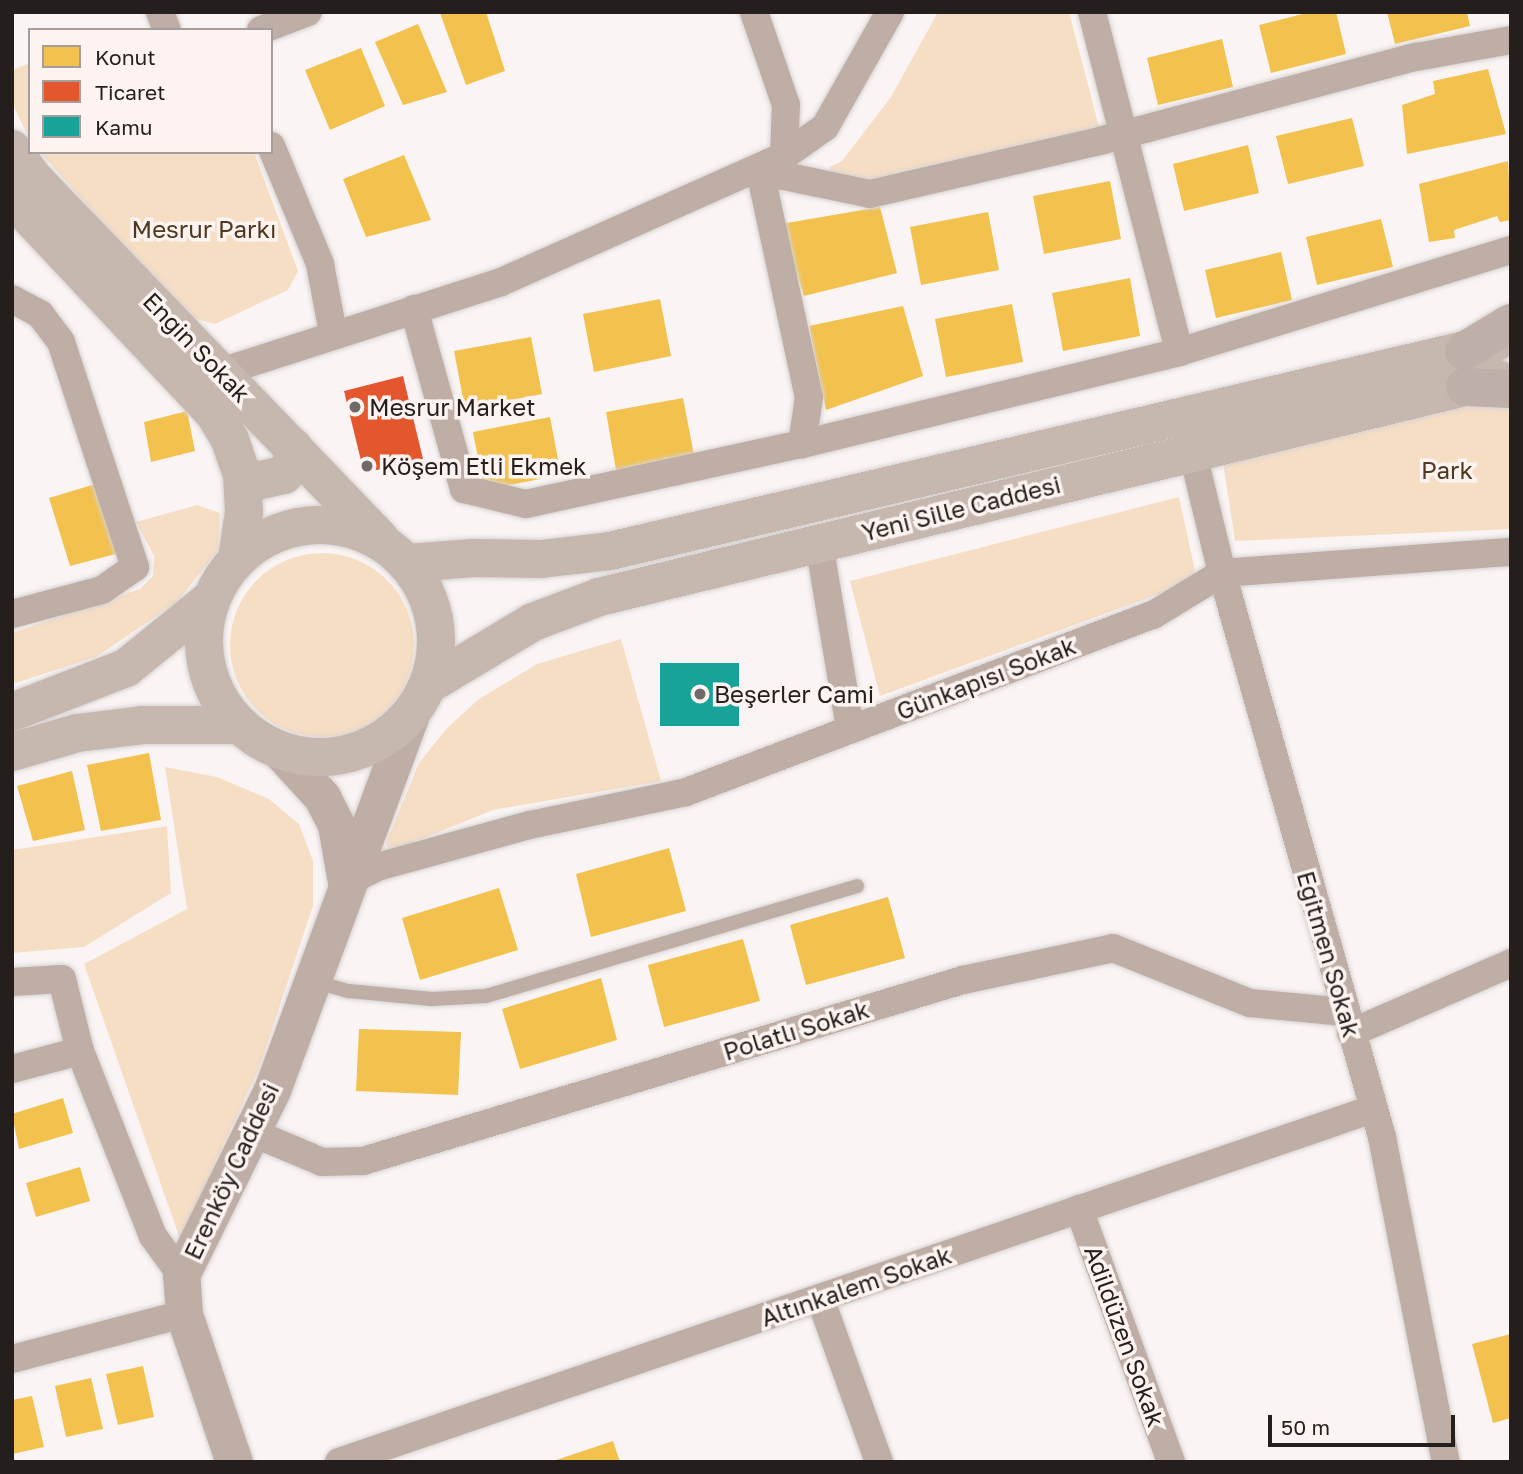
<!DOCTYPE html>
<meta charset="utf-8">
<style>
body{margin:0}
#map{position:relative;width:1523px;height:1474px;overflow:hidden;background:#faf5f4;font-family:"Golos Text",sans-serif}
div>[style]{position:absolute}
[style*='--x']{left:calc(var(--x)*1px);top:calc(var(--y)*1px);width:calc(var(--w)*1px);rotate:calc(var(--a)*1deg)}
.green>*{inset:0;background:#f6dec5}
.round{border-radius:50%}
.homes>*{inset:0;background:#f2c14e}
.shops>*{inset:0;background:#e4572e}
.public>*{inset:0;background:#17a398}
.roads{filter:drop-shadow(0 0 2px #d7d3d2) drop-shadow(0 0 2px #d7d3d2)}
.service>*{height:14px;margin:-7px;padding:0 7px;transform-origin:7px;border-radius:7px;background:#beaea5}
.minor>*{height:28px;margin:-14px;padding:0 14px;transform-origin:14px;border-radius:14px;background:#beaea5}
.tertiary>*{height:37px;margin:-18.5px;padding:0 18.5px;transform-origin:18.5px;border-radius:18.5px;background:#beaea5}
.secondary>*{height:38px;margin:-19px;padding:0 19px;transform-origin:19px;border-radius:19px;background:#c6b7af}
.secondary>.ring{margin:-19px;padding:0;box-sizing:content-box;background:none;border:38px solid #c6b7af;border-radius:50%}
.primary>*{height:38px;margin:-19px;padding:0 19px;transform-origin:19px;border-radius:19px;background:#beb0a8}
.dots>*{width:19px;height:19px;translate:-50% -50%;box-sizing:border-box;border:4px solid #fdf3f1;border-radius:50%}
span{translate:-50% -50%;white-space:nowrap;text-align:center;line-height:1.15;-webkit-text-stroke:7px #fdf3f1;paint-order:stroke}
.park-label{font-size:24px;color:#4f381b}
.street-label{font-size:24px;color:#241e1d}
.poi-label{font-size:24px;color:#241e1d}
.left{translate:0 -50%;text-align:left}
.frame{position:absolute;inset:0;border:14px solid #241e1d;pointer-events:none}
.legend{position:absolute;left:28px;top:28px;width:245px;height:126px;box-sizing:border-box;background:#fdf3f1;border:2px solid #a69e9c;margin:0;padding:9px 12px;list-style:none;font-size:21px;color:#241e1d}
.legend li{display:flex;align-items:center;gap:14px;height:35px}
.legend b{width:35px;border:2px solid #a69e9c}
.scale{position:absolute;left:1268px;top:1415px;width:187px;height:32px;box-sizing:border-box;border:4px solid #241e1d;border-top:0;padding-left:9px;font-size:21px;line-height:24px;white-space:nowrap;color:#241e1d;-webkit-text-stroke:5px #fdf3f1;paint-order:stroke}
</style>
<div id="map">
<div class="green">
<i style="clip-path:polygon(938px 12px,1069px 12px,1099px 127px,843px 190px,826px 176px,831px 166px,842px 161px,891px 97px)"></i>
<i style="clip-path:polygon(30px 63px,30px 140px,12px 103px,12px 70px)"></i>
<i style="clip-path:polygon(40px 152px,254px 152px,298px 271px,288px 290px,215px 324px,184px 316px)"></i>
<i style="clip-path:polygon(1511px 388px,1511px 529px,1235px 541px,1223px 462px)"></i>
<i style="clip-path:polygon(1179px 497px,1197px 580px,880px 696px,850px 581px)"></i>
<i style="clip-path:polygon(197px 505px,220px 513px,218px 550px,177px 602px,96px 657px,12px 684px,12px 633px,140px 589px,153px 576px,154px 556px,136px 522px)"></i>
<i class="round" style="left:230px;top:553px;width:184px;height:184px"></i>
<i style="clip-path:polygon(621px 639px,661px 781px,493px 810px,390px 852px,386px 843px,419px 763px,447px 728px,479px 699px,537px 664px)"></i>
<i style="clip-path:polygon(165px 767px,217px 777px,269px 799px,299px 824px,313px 861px,313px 906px,259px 1068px,180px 1239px,84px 964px,187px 909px)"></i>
<i style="clip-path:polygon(167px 826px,171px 893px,84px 947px,12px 953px,12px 850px)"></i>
</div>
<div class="homes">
<i style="clip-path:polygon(486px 12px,505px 71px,466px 85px,440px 13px)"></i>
<i style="clip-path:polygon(1311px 12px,1336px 12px,1346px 54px,1271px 73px,1259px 25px)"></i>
<i style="clip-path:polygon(1387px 12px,1467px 12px,1470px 26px,1395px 44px)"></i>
<i style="clip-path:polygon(418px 24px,447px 92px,403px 105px,375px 42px)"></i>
<i style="clip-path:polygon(1222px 39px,1233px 87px,1158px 105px,1147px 58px)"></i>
<i style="clip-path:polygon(361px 48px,385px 106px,330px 130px,305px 70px)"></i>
<i style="clip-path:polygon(1488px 69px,1506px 134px,1407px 154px,1402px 105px,1435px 94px,1433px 81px)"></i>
<i style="clip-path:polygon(1352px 118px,1364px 166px,1288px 184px,1276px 136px)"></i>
<i style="clip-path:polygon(1248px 145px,1259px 193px,1184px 211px,1173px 164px)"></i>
<i style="clip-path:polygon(404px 155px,431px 220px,366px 237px,343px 179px)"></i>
<i style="clip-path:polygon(1508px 161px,1511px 220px,1500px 222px,1497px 216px,1454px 230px,1455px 238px,1429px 242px,1419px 184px)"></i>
<i style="clip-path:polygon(1110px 181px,1121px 239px,1044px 254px,1033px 196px)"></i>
<i style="clip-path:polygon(880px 207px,897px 273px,804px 296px,781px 224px)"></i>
<i style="clip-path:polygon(988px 212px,999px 270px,921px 285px,910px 227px)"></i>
<i style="clip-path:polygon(1381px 219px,1393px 267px,1317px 285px,1306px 237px)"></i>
<i style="clip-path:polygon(1281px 252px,1292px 300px,1216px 318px,1205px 270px)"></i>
<i style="clip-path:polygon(1130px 278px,1140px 336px,1063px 351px,1052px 293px)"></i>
<i style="clip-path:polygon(660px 299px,671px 356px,594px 372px,583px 314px)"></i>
<i style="clip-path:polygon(1012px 304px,1023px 362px,946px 377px,935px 319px)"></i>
<i style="clip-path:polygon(903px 306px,923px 376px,826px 410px,809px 326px)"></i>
<i style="clip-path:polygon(531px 337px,542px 394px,465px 409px,454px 351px)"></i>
<i style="clip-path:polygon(683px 398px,694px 455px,616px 470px,606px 412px)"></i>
<i style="clip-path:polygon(187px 411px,195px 451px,151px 462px,144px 422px)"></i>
<i style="clip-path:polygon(550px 417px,561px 475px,484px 490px,473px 432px)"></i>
<i style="clip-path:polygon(102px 482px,123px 552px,70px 566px,49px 498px)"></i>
<i style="clip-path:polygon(149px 753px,161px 820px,101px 831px,87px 765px)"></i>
<i style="clip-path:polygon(72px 771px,85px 830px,33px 841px,17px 786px)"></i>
<i style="clip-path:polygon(669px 848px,686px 911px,591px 937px,576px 874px)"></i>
<i style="clip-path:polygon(499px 888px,518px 950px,420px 980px,402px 918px)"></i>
<i style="clip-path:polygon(888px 897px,905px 958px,806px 985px,790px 925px)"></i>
<i style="clip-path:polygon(743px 939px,760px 1001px,664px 1027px,648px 965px)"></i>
<i style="clip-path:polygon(601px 978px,617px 1040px,520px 1069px,502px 1009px)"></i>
<i style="clip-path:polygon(359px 1029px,461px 1032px,458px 1095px,356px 1091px)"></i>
<i style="clip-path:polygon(63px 1098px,73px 1133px,19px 1149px,12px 1114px)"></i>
<i style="clip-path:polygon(80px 1167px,90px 1201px,36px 1217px,26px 1183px)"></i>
<i style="clip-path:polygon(1511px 1334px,1511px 1418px,1493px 1423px,1472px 1344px)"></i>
<i style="clip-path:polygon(143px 1366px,154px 1417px,118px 1425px,106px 1374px)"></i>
<i style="clip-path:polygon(91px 1378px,103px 1429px,66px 1437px,55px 1386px)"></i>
<i style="clip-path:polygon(32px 1396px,44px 1447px,12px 1454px,12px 1400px)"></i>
<i style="clip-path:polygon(613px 1441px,620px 1462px,557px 1462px,556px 1460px)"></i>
</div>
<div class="shops">
<i style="clip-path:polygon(403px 376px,423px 459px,364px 473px,344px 391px)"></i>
</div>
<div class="public">
<i style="clip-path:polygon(660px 663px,739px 663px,739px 726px,660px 726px)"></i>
</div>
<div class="roads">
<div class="service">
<i style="--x:313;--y:981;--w:37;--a:16"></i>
<i style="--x:349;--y:991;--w:83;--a:5.5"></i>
<i style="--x:432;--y:999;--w:54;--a:-3.2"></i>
<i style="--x:486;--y:996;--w:387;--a:-16.5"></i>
</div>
<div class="minor">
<i style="--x:160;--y:12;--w:19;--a:69"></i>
<i style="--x:1092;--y:12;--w:351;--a:75.6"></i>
<i style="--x:261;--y:30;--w:50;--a:-21"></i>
<i style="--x:271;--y:146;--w:128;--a:67.4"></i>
<i style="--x:320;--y:264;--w:70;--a:79.3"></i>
<i style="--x:784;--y:156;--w:50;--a:-35.3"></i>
<i style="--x:825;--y:127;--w:132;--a:-60.5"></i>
<i style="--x:760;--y:171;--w:112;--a:11.8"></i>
<i style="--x:870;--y:194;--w:239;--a:-13"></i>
<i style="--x:1103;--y:140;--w:324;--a:-14.9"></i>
<i style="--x:1416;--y:57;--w:97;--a:-10.1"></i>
<i style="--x:760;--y:171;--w:231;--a:77.8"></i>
<i style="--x:809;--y:397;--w:48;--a:98.5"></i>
<i style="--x:12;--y:299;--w:32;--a:28"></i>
<i style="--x:40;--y:314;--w:35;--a:53"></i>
<i style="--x:61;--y:342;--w:237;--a:71.8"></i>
<i style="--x:135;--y:567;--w:40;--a:145.1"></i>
<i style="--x:102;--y:590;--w:93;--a:165.1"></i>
<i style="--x:414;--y:309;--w:187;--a:74.5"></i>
<i style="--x:464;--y:489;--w:64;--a:13.6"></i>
<i style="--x:526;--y:504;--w:282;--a:-12.3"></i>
<i style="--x:802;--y:444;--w:388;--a:-13.7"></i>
<i style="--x:1179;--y:352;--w:347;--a:-17.1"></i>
<i style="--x:221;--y:372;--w:294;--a:-17.8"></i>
<i style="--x:501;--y:282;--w:310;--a:-24"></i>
<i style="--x:784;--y:156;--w:51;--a:-87.8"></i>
<i style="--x:786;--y:105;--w:98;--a:-109"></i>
<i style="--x:1192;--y:450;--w:127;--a:76.3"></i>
<i style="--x:1222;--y:573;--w:586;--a:74.16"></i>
<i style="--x:1382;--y:1137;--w:331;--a:78.9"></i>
<i style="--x:819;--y:543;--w:189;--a:80.5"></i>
<i style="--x:346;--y:883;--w:35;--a:-27"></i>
<i style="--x:377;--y:867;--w:159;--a:-15.4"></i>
<i style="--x:530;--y:825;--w:159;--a:-11.9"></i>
<i style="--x:686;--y:792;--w:499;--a:-20.8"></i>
<i style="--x:1153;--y:615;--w:81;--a:-31.3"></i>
<i style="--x:1222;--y:573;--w:290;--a:-4.2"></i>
<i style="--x:12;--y:982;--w:50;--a:-3.4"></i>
<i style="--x:62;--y:979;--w:74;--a:76"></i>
<i style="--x:1351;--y:1033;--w:175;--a:-23.6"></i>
<i style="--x:12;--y:1069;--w:70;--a:-14.8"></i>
<i style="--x:80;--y:1051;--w:199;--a:68.5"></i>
<i style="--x:153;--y:1236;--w:48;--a:54.3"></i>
<i style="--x:251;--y:1132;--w:77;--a:22.9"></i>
<i style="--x:322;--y:1162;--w:41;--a:-1.4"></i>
<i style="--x:363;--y:1161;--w:627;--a:-16.79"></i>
<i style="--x:963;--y:980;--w:153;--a:-12"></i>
<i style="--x:1113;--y:948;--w:148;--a:21.9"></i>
<i style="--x:1250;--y:1003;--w:95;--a:5.4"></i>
<i style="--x:1079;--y:1209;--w:269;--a:70"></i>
<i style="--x:820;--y:1298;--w:174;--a:70.2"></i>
<i style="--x:12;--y:1359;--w:178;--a:-14.7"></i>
<i style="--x:339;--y:1462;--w:1093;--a:-18.85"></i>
</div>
<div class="tertiary">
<i style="--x:279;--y:750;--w:64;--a:47.5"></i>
<i style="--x:322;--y:797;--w:31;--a:63"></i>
<i style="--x:336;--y:825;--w:58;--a:80"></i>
<i style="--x:234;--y:1462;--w:156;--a:-108.7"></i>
<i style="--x:184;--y:1314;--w:39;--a:-94"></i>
<i style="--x:181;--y:1275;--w:206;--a:-63.8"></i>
<i style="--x:272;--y:1090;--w:399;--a:-69.7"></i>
</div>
<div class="secondary">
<i style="--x:12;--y:149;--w:37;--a:54"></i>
<i style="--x:34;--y:179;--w:499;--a:46.1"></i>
<i style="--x:12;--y:198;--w:295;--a:46.8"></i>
<i style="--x:214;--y:413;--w:31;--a:59"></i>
<i style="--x:230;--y:440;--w:36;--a:71"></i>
<i style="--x:242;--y:474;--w:38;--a:87"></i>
<i style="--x:244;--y:512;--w:48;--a:98.5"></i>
<i style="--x:242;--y:474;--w:17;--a:25"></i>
<i style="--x:257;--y:481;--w:28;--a:-13"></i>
<i style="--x:284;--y:475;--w:14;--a:-56"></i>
<i style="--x:292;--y:463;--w:16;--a:-86"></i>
<i class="ring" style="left:204px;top:525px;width:194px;height:194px"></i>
<i style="--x:408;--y:563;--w:66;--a:-4.3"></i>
<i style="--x:474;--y:558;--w:67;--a:0.9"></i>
<i style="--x:541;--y:559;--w:69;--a:-6.6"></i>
<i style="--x:610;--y:551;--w:909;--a:-13.23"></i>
<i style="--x:428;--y:685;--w:122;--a:-31"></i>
<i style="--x:533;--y:622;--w:71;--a:-20.7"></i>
<i style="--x:599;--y:597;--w:925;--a:-13.63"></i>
<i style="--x:12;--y:712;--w:122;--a:-21.1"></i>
<i style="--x:126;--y:668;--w:111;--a:-39.1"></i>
<i style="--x:12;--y:752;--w:69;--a:-16.1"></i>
<i style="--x:78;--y:733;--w:65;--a:-7"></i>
<i style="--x:143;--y:725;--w:96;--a:0"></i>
</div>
<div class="primary">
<i style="--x:1464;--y:351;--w:55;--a:-30.8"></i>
<i style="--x:1465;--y:387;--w:46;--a:2.5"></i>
</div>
</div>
<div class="dots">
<i style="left:355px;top:407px;background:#6f6968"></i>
<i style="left:367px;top:466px;background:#6f6968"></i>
<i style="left:700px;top:694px;background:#6f6968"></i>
</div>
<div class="park-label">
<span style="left:204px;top:229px">Mesrur Parkı</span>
<span style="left:1447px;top:470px">Park</span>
</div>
<div class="street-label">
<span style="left:197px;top:347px;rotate:46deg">Engin Sokak</span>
<span style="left:961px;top:508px;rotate:-14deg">Yeni Sille Caddesi</span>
<span style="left:986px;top:678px;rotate:-21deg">Günkapısı Sokak</span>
<span style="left:1329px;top:954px;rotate:74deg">Eğitmen Sokak</span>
<span style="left:796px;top:1030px;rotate:-17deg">Polatlı Sokak</span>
<span style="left:231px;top:1171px;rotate:-65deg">Erenköy Caddesi</span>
<span style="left:856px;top:1286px;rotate:-19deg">Altınkalem Sokak</span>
<span style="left:1125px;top:1336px;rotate:70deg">Adildüzen Sokak</span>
</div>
<div class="poi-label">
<span class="left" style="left:369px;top:407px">Mesrur Market</span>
<span class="left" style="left:381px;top:466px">Köşem Etli Ekmek</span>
<span class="left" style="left:714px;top:694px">Beşerler Cami</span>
</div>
<div class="frame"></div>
<ul class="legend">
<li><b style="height:19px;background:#f2c14e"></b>Konut</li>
<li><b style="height:19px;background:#e4572e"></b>Ticaret</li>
<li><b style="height:19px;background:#17a398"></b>Kamu</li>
</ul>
<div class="scale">50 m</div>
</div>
